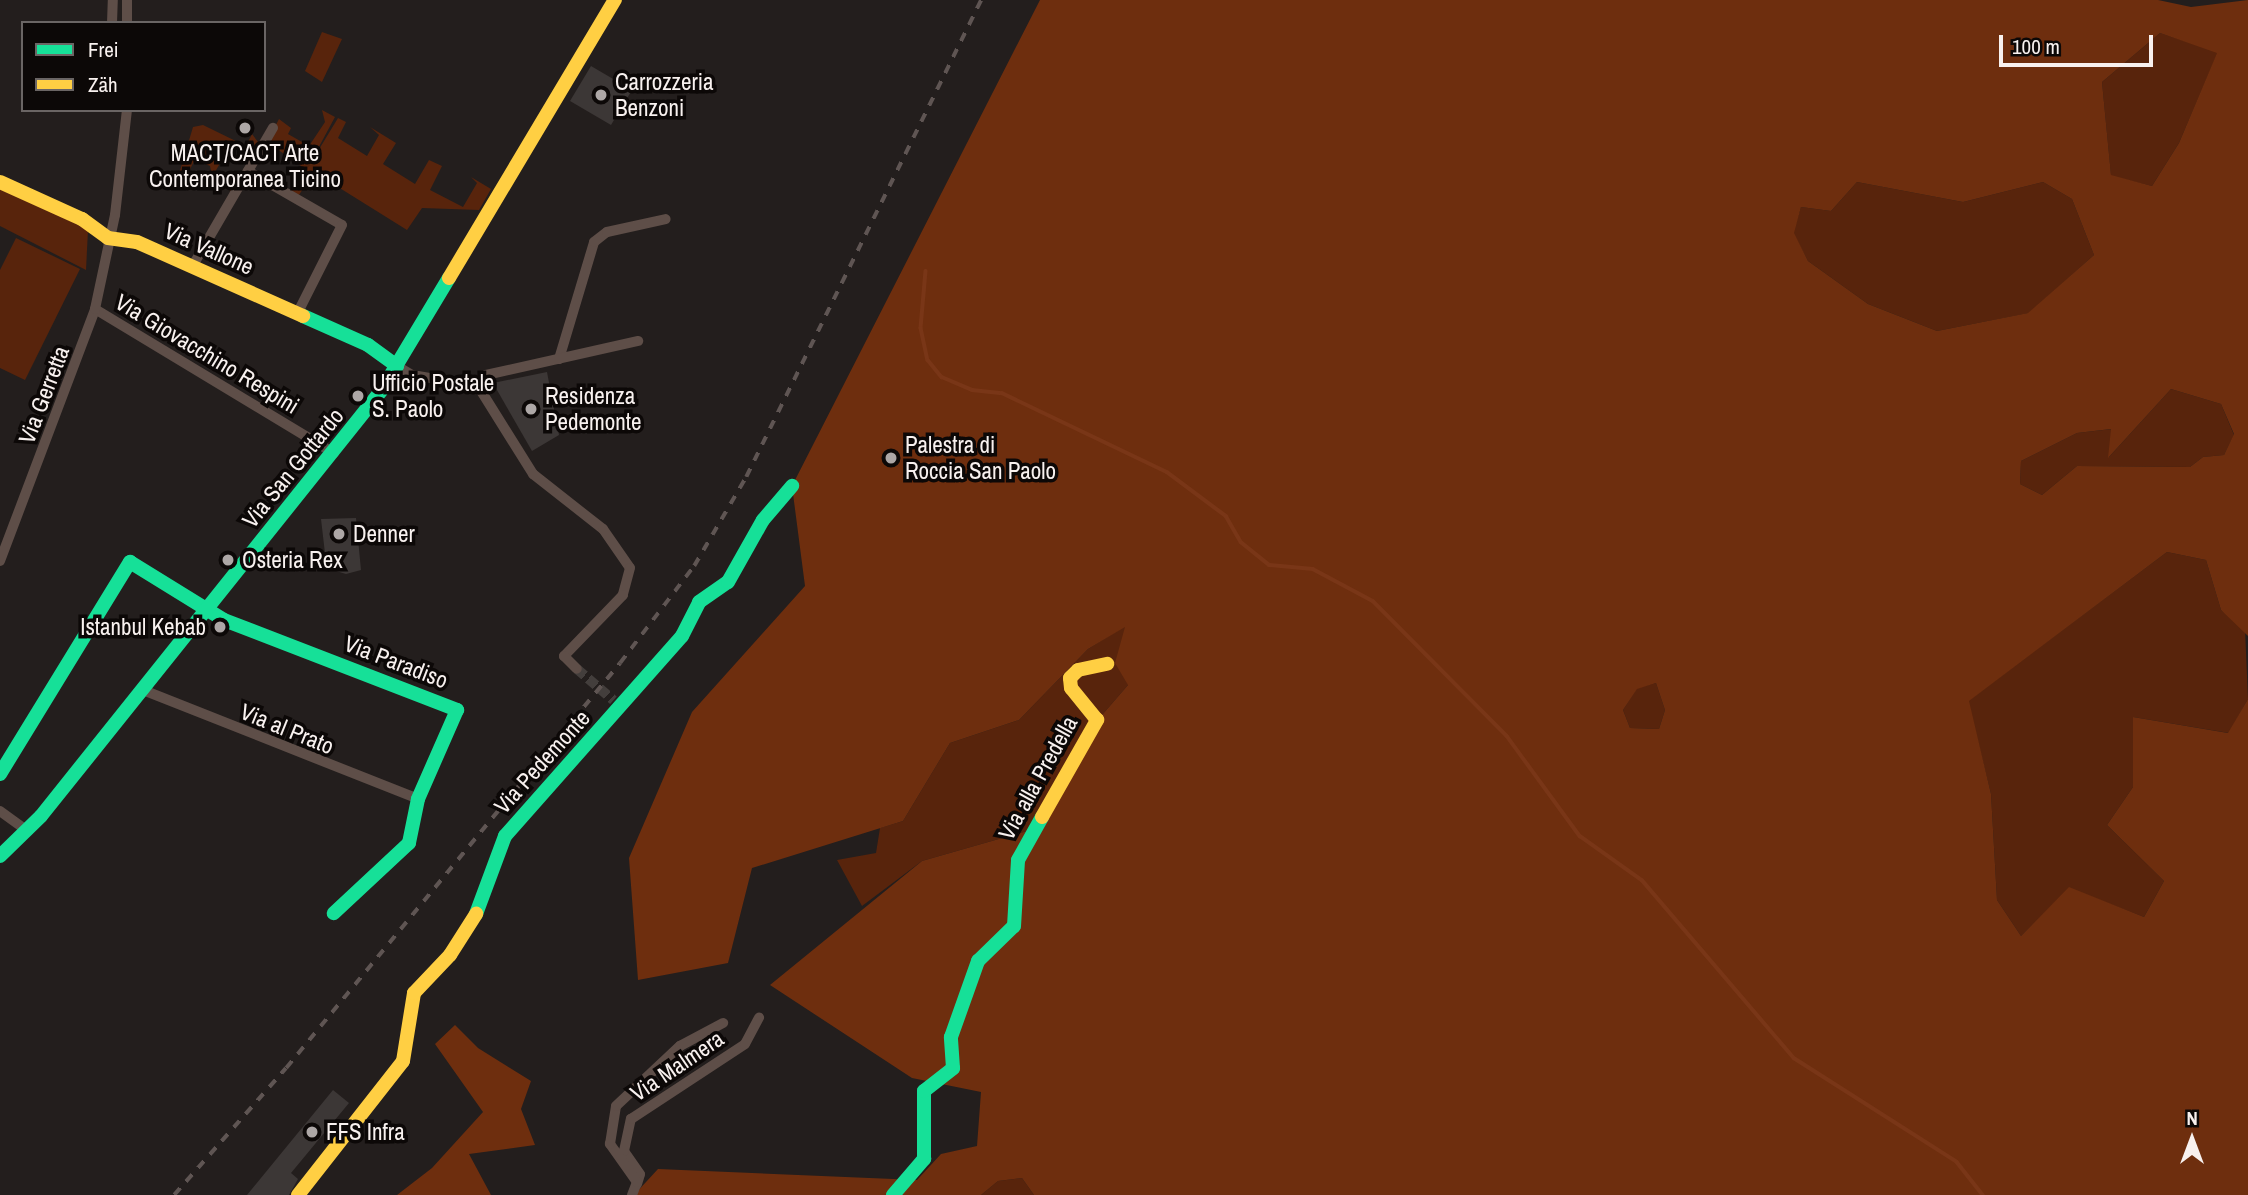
<!DOCTYPE html>
<meta charset="utf-8">
<style>
body{margin:0}
#map{position:relative;width:2248px;height:1195px;overflow:hidden;background:#231e1d;font-family:"Archivo Narrow",sans-serif}
div>[style]{position:absolute}
[style*='--x']{left:calc(var(--x)*1px);top:calc(var(--y)*1px);width:calc(var(--w)*1px);rotate:calc(var(--a)*1deg)}
.green>*{inset:0;background:#58240c}
.forest>*{inset:0;background:#6e2e0e}
.stream>*{height:3.5px;margin:-1.75px;padding:0 1.75px;transform-origin:1.75px;border-radius:1.75px;background:#793617}
.building>*{inset:0;background:#3c3736}
.street-tunnel>*{height:10px;margin-top:-5px;transform-origin:0;background:repeating-linear-gradient(90deg,#433e3c 0 10px,transparent 0 15px)}
.street>*{height:10px;margin:-5px;padding:0 5px;transform-origin:5px;border-radius:5px;background:#5e4e48}
.fast>*{height:14px;margin:-7px;padding:0 7px;transform-origin:7px;border-radius:7px;background:#16e098}
.slow>*{height:14px;margin:-7px;padding:0 7px;transform-origin:7px;border-radius:7px;background:#ffcf43}
.rail>*{height:3.5px;margin-top:-1.75px;transform-origin:0;background:repeating-linear-gradient(90deg,#5f5553 0 9px,transparent 0 18px)}
.dots>*{width:19px;height:19px;translate:-50% -50%;box-sizing:border-box;border:4px solid #0c0807;border-radius:50%}
span{translate:-50% -50%;white-space:nowrap;text-align:center;line-height:1.15;-webkit-text-stroke:7px #0c0807;paint-order:stroke}
.poi-label{font-size:23px;color:#f8f1ef}
.left{translate:0 -50%;text-align:left}
.right{translate:-100% -50%;text-align:right}
.street-label{font-size:23px;color:#f8f1ef}
.legend{position:absolute;left:21px;top:21px;width:245px;height:91px;box-sizing:border-box;background:#0c0807;border:2px solid #6a6564;margin:0;padding:9px 12px;list-style:none;font-size:21px;color:#f8f1ef}
.legend li{display:flex;align-items:center;gap:14px;height:35px}
.legend b{width:35px;border:2px solid #6a6564}
.north{position:absolute;left:2157px;top:1104px;width:70px;height:70px;-webkit-text-stroke:5px #0c0807;paint-order:stroke;rotate:0deg;font-size:19px;font-weight:700;line-height:28px;text-align:center;color:#f8f1ef}
.north::after{content:'';display:block;margin:auto;width:24px;height:32px;background:#f8f1ef;clip-path:polygon(50% 0,100% 100%,50% 72%,0 100%)}
.scale{position:absolute;left:1999px;top:35px;width:154px;height:32px;box-sizing:border-box;border:4px solid #f8f1ef;border-top:0;padding-left:9px;font-size:21px;line-height:24px;white-space:nowrap;color:#f8f1ef;-webkit-text-stroke:5px #0c0807;paint-order:stroke}
</style>
<div id="map">
<div class="green">
<i style="clip-path:polygon(322px 32px,342px 39px,322px 82px,305px 71px)"></i>
<i style="clip-path:polygon(2160px 33px,2218px 52px,2179px 143px,2152px 186px,2111px 176px,2102px 82px)"></i>
<i style="clip-path:polygon(322px 110px,335px 117px,307px 169px,338px 118px,346px 122px,338px 138px,367px 156px,379px 135px,370px 127px,396px 143px,383px 164px,415px 184px,429px 160px,442px 166px,430px 190px,463px 207px,477px 183px,471px 177px,491px 189px,479px 210px,422px 208px,407px 230px,322px 177px,315px 189px,306px 184px,299px 195px,290px 190px,304px 168px,267px 142px,279px 119px,291px 128px,288px 134px,309px 146px,325px 122px)"></i>
<i style="clip-path:polygon(203px 125px,246px 146px,252px 134px,258px 142px,256px 149px,232px 143px,215px 172px,230px 182px,235px 173px,240px 175px,231px 191px,213px 181px,210px 166px,195px 159px,180px 190px,176px 184px,193px 127px)"></i>
<i style="clip-path:polygon(1857px 182px,1963px 202px,2043px 182px,2072px 199px,2094px 255px,2029px 313px,1937px 331px,1868px 304px,1808px 261px,1793px 233px,1801px 207px,1831px 211px)"></i>
<i style="clip-path:polygon(0 184px,88px 230px,86px 270px,0 226px)"></i>
<i style="clip-path:polygon(16px 238px,80px 269px,25px 380px,0 368px,0 270px)"></i>
<i style="clip-path:polygon(2171px 389px,2221px 404px,2234px 435px,2224px 455px,2203px 457px,2190px 467px,2077px 466px,2042px 495px,2020px 484px,2021px 461px,2077px 433px,2112px 429px,2109px 457px)"></i>
<i style="clip-path:polygon(2167px 552px,2206px 560px,2221px 610px,2245px 629px,2248px 699px,2229px 733px,2133px 717px,2133px 787px,2107px 825px,2164px 881px,2144px 917px,2069px 888px,2021px 936px,1997px 900px,1991px 794px,1968px 701px)"></i>
<i style="clip-path:polygon(1125px 626px,1128px 685px,1096px 722px,1041px 827px,922px 861px,862px 906px,837px 860px,876px 853px,880px 828px,903px 821px,950px 743px,1019px 720px,1088px 649px)"></i>
<i style="clip-path:polygon(1656px 683px,1665px 710px,1659px 729px,1630px 728px,1623px 710px,1637px 688px)"></i>
<i style="clip-path:polygon(1022px 1178px,1034px 1195px,981px 1195px,998px 1181px)"></i>
</div>
<div class="forest">
<i style="clip-path:polygon(evenodd,1040px 0,2158px 0,2191px 7px,2248px 0,2248px 636px,2221px 610px,2206px 560px,2167px 552px,1969px 701px,1991px 794px,1997px 900px,2021px 936px,2069px 887px,2144px 917px,2164px 881px,2107px 825px,2133px 787px,2133px 717px,2228px 733px,2248px 699px,2248px 1195px,1034px 1195px,1022px 1178px,998px 1181px,981px 1195px,634px 1195px,658px 1169px,917px 1180px,941px 1154px,977px 1146px,981px 1092px,912px 1078px,770px 985px,922px 861px,1041px 827px,1096px 722px,1128px 685px,1115px 663px,1125px 627px,1088px 649px,1019px 720px,950px 743px,903px 821px,752px 868px,728px 963px,638px 980px,629px 858px,692px 712px,805px 586px,792px 486px,1040px 0,2160px 33px,2217px 53px,2179px 143px,2152px 186px,2111px 175px,2102px 82px,2160px 33px,1040px 0,1857px 182px,1963px 202px,2043px 182px,2072px 199px,2094px 255px,2028px 313px,1937px 331px,1868px 304px,1808px 261px,1794px 233px,1801px 207px,1831px 211px,1857px 182px,1040px 0,2171px 389px,2221px 404px,2234px 434px,2224px 455px,2203px 457px,2190px 467px,2077px 466px,2042px 495px,2020px 484px,2021px 461px,2077px 433px,2111px 429px,2108px 458px,2171px 389px,1040px 0,1656px 683px,1665px 710px,1659px 729px,1630px 728px,1623px 710px,1637px 689px,1656px 683px)"></i>
<i style="clip-path:polygon(455px 1025px,478px 1048px,531px 1081px,521px 1109px,535px 1145px,469px 1154px,491px 1195px,397px 1195px,432px 1168px,483px 1112px,435px 1044px)"></i>
</div>
<div class="stream">
<i style="--x:926;--y:271;--w:57;--a:95"></i>
<i style="--x:921;--y:328;--w:33;--a:78"></i>
<i style="--x:928;--y:360;--w:22;--a:51"></i>
<i style="--x:942;--y:377;--w:33;--a:23"></i>
<i style="--x:972;--y:390;--w:30;--a:6"></i>
<i style="--x:1002;--y:393;--w:183;--a:25.6"></i>
<i style="--x:1167;--y:472;--w:74;--a:36.7"></i>
<i style="--x:1226;--y:516;--w:30;--a:60"></i>
<i style="--x:1241;--y:542;--w:36;--a:39"></i>
<i style="--x:1269;--y:565;--w:44;--a:5.2"></i>
<i style="--x:1313;--y:569;--w:68;--a:28.1"></i>
<i style="--x:1373;--y:601;--w:190;--a:45.2"></i>
<i style="--x:1507;--y:736;--w:124;--a:53.9"></i>
<i style="--x:1580;--y:836;--w:76;--a:35.4"></i>
<i style="--x:1642;--y:880;--w:234;--a:49.5"></i>
<i style="--x:1794;--y:1058;--w:193;--a:32.5"></i>
<i style="--x:1957;--y:1162;--w:42;--a:51.8"></i>
</div>
<div class="building">
<i style="clip-path:polygon(591px 66px,632px 90px,611px 125px,570px 101px)"></i>
<i style="clip-path:polygon(547px 372px,559px 435px,532px 451px,493px 383px)"></i>
<i style="clip-path:polygon(356px 518px,361px 570px,346px 574px,336px 571px,335px 561px,326px 562px,321px 519px)"></i>
<i style="clip-path:polygon(333px 1090px,349px 1103px,291px 1173px,298px 1179px,289px 1195px,247px 1195px)"></i>
</div>
<div class="street-tunnel">
<i style="--x:577;--y:669;--w:48;--a:40.7"></i>
</div>
<div class="street">
<i style="--x:127;--y:0;--w:23;--a:90"></i>
<i style="--x:112;--y:23;--w:23;--a:-88"></i>
<i style="--x:248;--y:171;--w:108;--a:29.9"></i>
<i style="--x:342;--y:225;--w:100;--a:116.8"></i>
<i style="--x:192;--y:267;--w:161;--a:-59.8"></i>
<i style="--x:95;--y:309;--w:279;--a:31.1"></i>
<i style="--x:559;--y:359;--w:122;--a:-73.3"></i>
<i style="--x:594;--y:242;--w:16;--a:-38"></i>
<i style="--x:607;--y:232;--w:60;--a:-12.4"></i>
<i style="--x:397;--y:366;--w:17;--a:31"></i>
<i style="--x:412;--y:375;--w:67;--a:9.5"></i>
<i style="--x:478;--y:386;--w:104;--a:58"></i>
<i style="--x:533;--y:474;--w:89;--a:38.2"></i>
<i style="--x:603;--y:529;--w:47;--a:55.3"></i>
<i style="--x:630;--y:568;--w:28;--a:105"></i>
<i style="--x:623;--y:595;--w:85;--a:134"></i>
<i style="--x:564;--y:656;--w:18;--a:45"></i>
<i style="--x:474;--y:384;--w:15;--a:-37"></i>
<i style="--x:486;--y:375;--w:156;--a:-12.6"></i>
<i style="--x:0;--y:561;--w:269;--a:-69.3"></i>
<i style="--x:95;--y:309;--w:96;--a:-78"></i>
<i style="--x:115;--y:215;--w:106;--a:-83.5"></i>
<i style="--x:143;--y:690;--w:296;--a:21.6"></i>
<i style="--x:0;--y:811;--w:34;--a:36"></i>
<i style="--x:637;--y:1184;--w:10;--a:-73"></i>
<i style="--x:640;--y:1174;--w:28;--a:-125"></i>
<i style="--x:624;--y:1151;--w:33;--a:-78"></i>
<i style="--x:631;--y:1119;--w:136;--a:-33.3"></i>
<i style="--x:745;--y:1044;--w:30;--a:-62"></i>
<i style="--x:632;--y:1195;--w:14;--a:-69"></i>
<i style="--x:637;--y:1182;--w:47;--a:-125.4"></i>
<i style="--x:610;--y:1144;--w:38;--a:-81"></i>
<i style="--x:616;--y:1106;--w:88;--a:-43.2"></i>
<i style="--x:680;--y:1046;--w:49;--a:-28.1"></i>
</div>
<div class="fast">
<i style="--x:303;--y:316;--w:71;--a:24"></i>
<i style="--x:368;--y:345;--w:36;--a:36"></i>
<i style="--x:0;--y:774;--w:249;--a:-58.5"></i>
<i style="--x:130;--y:562;--w:110;--a:31.7"></i>
<i style="--x:224;--y:620;--w:250;--a:21.1"></i>
<i style="--x:457;--y:710;--w:97;--a:113.7"></i>
<i style="--x:418;--y:799;--w:45;--a:101.6"></i>
<i style="--x:409;--y:843;--w:103;--a:137"></i>
<i style="--x:0;--y:856;--w:57;--a:-44.3"></i>
<i style="--x:41;--y:816;--w:544;--a:-51.34"></i>
<i style="--x:381;--y:391;--w:132;--a:-59"></i>
<i style="--x:476;--y:914;--w:83;--a:-69.6"></i>
<i style="--x:505;--y:836;--w:267;--a:-48.5"></i>
<i style="--x:682;--y:636;--w:38;--a:-63"></i>
<i style="--x:699;--y:602;--w:35;--a:-35"></i>
<i style="--x:728;--y:582;--w:71;--a:-60.6"></i>
<i style="--x:763;--y:520;--w:45;--a:-49.5"></i>
<i style="--x:893;--y:1195;--w:48;--a:-49.3"></i>
<i style="--x:924;--y:1159;--w:68;--a:-90"></i>
<i style="--x:924;--y:1091;--w:37;--a:-38"></i>
<i style="--x:953;--y:1068;--w:31;--a:-94"></i>
<i style="--x:951;--y:1037;--w:81;--a:-70.4"></i>
<i style="--x:978;--y:961;--w:50;--a:-44.2"></i>
<i style="--x:1014;--y:926;--w:66;--a:-86.5"></i>
<i style="--x:1018;--y:860;--w:49;--a:-60.8"></i>
</div>
<div class="slow">
<i style="--x:0;--y:182;--w:90;--a:24.3"></i>
<i style="--x:82;--y:219;--w:32;--a:36"></i>
<i style="--x:108;--y:238;--w:29;--a:8"></i>
<i style="--x:137;--y:242;--w:182;--a:24"></i>
<i style="--x:449;--y:278;--w:324;--a:-59.2"></i>
<i style="--x:1042;--y:817;--w:112;--a:-60.4"></i>
<i style="--x:1097;--y:720;--w:41;--a:-129.1"></i>
<i style="--x:1071;--y:688;--w:10;--a:-96"></i>
<i style="--x:1070;--y:678;--w:11;--a:-45"></i>
<i style="--x:1078;--y:670;--w:30;--a:-12"></i>
<i style="--x:298;--y:1195;--w:170;--a:-51.9"></i>
<i style="--x:403;--y:1061;--w:69;--a:-80.8"></i>
<i style="--x:414;--y:993;--w:52;--a:-46.5"></i>
<i style="--x:450;--y:955;--w:49;--a:-57.6"></i>
</div>
<div class="rail">
<i style="--x:174;--y:1195;--w:169;--a:-48.6"></i>
<i style="--x:286;--y:1068;--w:525;--a:-50.49"></i>
<i style="--x:620;--y:663;--w:122;--a:-52.7"></i>
<i style="--x:694;--y:566;--w:103;--a:-59.7"></i>
<i style="--x:746;--y:477;--w:532;--a:-63.77"></i>
</div>
<div class="dots">
<i style="left:601px;top:95px;background:#ada7a6"></i>
<i style="left:245px;top:128px;background:#ada7a6"></i>
<i style="left:358px;top:396px;background:#ada7a6"></i>
<i style="left:531px;top:409px;background:#ada7a6"></i>
<i style="left:891px;top:458px;background:#ada7a6"></i>
<i style="left:339px;top:534px;background:#ada7a6"></i>
<i style="left:228px;top:560px;background:#ada7a6"></i>
<i style="left:220px;top:627px;background:#ada7a6"></i>
<i style="left:312px;top:1132px;background:#ada7a6"></i>
</div>
<div class="poi-label">
<span class="left" style="left:615px;top:95px">Carrozzeria<br>Benzoni</span>
<span style="left:245px;top:166px">MACT/CACT Arte<br>Contemporanea Ticino</span>
<span class="left" style="left:372px;top:396px">Ufficio Postale<br>S. Paolo</span>
<span class="left" style="left:545px;top:409px">Residenza<br>Pedemonte</span>
<span class="left" style="left:905px;top:458px">Palestra di<br>Roccia San Paolo</span>
<span class="left" style="left:353px;top:534px">Denner</span>
<span class="left" style="left:242px;top:560px">Osteria Rex</span>
<span class="right" style="left:206px;top:627px">Istanbul Kebab</span>
<span class="left" style="left:326px;top:1132px">FFS Infra</span>
</div>
<div class="street-label">
<span style="left:209px;top:249px;rotate:24deg">Via Vallone</span>
<span style="left:207px;top:354px;rotate:31deg">Via Giovacchino Respini</span>
<span style="left:44px;top:395px;rotate:-69deg">Via Gerretta</span>
<span style="left:293px;top:468px;rotate:-51deg">Via San Gottardo</span>
<span style="left:396px;top:662px;rotate:21deg">Via Paradiso</span>
<span style="left:287px;top:729px;rotate:22deg">Via al Prato</span>
<span style="left:542px;top:762px;rotate:-48deg">Via Pedemonte</span>
<span style="left:1038px;top:778px;rotate:-61deg">Via alla Predella</span>
<span style="left:677px;top:1066px;rotate:-34deg">Via Malmera</span>
</div>
<ul class="legend">
<li><b style="height:9px;background:#16e098"></b>Frei</li>
<li><b style="height:9px;background:#ffcf43"></b>Zäh</li>
</ul>
<div class="north">N</div>
<div class="scale">100 m</div>
</div>
